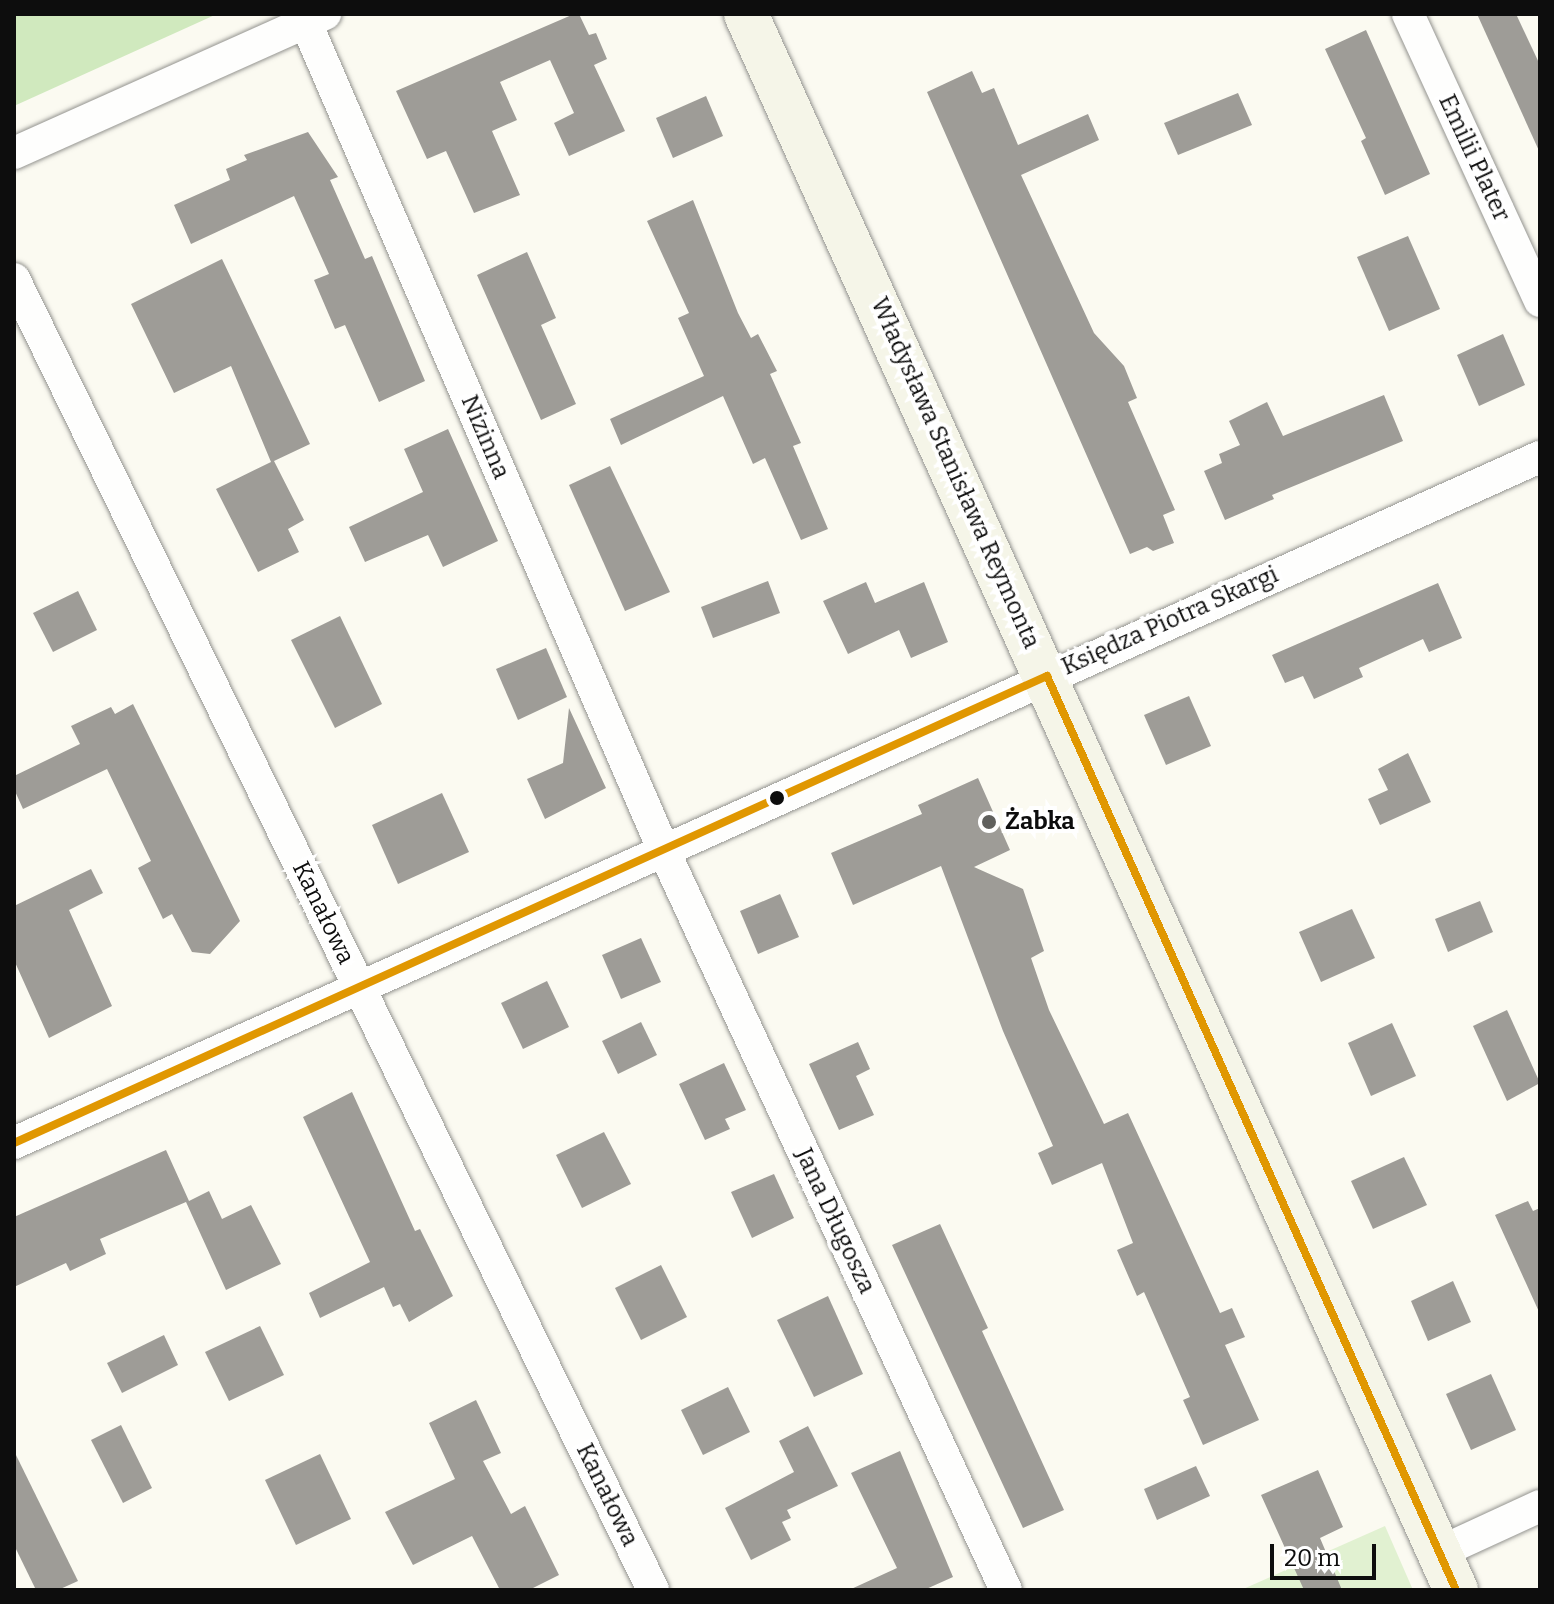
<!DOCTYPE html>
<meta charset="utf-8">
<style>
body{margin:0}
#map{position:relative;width:1554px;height:1604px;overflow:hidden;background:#fbfaf1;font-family:Bitter,serif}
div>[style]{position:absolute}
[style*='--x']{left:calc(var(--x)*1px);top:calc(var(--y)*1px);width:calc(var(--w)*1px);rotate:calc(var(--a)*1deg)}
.green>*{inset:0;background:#e1f1d1}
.forest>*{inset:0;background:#d0e9be}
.building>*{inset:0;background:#9e9c97}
.roads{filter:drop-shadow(0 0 2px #949490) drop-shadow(0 0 2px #949490)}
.minor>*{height:32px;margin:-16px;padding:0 16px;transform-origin:16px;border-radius:16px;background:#fefefd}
.secondary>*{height:44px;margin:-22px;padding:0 22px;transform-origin:22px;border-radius:22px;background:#f5f5e8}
.bus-1>*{height:8px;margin:-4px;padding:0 4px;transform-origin:4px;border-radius:4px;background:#e09701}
.dots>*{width:22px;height:22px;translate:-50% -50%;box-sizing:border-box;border:4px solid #fff;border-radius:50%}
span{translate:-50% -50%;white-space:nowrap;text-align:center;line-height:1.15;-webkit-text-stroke:8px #fff;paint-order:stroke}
.street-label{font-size:24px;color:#0d0d0d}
.poi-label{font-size:24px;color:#0d0d0d;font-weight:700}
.left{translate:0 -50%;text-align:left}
.frame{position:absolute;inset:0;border:16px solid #0d0d0d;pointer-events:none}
.scale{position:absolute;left:1270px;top:1544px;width:106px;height:36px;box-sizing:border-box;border:4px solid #0d0d0d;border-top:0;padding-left:10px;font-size:24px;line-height:28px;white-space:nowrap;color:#0d0d0d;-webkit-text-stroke:6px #fff;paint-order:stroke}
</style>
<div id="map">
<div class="green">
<i style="clip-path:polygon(1385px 1526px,1413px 1590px,1241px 1590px)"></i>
</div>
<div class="forest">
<i style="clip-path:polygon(14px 14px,217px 14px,14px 106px)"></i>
</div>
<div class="building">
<i style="clip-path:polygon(574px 14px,579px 14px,589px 35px,596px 33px,607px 59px,594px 65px,625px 131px,569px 156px,554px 123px,574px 113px,550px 60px,500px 82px,517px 120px,492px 131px,520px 195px,474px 213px,446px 151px,427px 159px,396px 91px)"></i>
<i style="clip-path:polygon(1477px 14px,1516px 14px,1540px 65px,1540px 153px)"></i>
<i style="clip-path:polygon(1366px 30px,1430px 174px,1385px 195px,1361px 141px,1366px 138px,1325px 49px)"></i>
<i style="clip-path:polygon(972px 71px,982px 93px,994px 88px,1018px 145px,1088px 114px,1099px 140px,1021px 175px,1094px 333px,1124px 366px,1137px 398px,1128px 402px,1175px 510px,1163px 515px,1174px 543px,1153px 551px,1147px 547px,1130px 554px,927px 92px)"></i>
<i style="clip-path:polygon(1238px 93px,1252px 125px,1178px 155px,1164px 123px)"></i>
<i style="clip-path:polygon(706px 96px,723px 136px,673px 158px,656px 118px)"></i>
<i style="clip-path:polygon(308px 132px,338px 177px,330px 180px,365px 259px,372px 256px,425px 381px,379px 402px,345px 325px,335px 329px,314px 280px,329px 274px,294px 196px,191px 244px,174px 205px,230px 180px,226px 169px,247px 160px,244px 155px)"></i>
<i style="clip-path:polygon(693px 200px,738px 313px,751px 338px,758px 334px,777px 371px,770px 374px,801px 443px,793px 446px,828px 529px,801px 540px,765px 458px,753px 464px,723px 396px,621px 445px,610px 419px,704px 376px,678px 318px,689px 313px,647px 221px)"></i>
<i style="clip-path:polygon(1408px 236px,1440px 309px,1389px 331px,1357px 257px)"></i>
<i style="clip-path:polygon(527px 252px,556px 318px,541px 325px,576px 404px,541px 420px,477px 275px)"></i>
<i style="clip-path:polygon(222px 259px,310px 444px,274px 461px,304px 520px,288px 529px,299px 552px,258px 572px,216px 489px,271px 462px,231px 366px,174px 393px,131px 304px)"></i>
<i style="clip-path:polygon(1503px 334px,1525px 385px,1479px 406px,1457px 355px)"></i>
<i style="clip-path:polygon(1384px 395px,1403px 441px,1272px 495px,1274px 499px,1225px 520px,1204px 471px,1222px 463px,1219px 454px,1240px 445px,1229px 421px,1267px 402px,1283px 436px)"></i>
<i style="clip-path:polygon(448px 429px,498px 541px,443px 567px,428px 535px,365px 562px,349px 527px,423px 492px,404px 449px)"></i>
<i style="clip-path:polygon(610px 466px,670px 592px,625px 611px,569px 485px)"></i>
<i style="clip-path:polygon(768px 581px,780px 613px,713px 638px,701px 607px)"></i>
<i style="clip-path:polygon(866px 582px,875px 603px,924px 582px,948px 642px,911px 658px,899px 630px,848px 654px,823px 601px)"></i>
<i style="clip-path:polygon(1438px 583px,1462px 638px,1429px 652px,1423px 639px,1359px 668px,1363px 677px,1314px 699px,1303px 676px,1285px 683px,1272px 655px)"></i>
<i style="clip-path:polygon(78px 591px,97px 630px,53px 652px,33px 613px)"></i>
<i style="clip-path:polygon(340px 616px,382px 704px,335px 728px,291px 640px)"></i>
<i style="clip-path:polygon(546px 648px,567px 697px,518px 720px,496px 669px)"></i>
<i style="clip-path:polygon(1189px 696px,1211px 746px,1166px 765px,1144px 715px)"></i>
<i style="clip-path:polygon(133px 704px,240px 921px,210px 954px,192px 952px,172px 914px,163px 919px,138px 868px,151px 861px,107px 769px,23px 809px,14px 789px,14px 776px,80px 744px,71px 726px,111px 707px,115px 714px)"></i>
<i style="clip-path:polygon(569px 708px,606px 788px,545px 819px,527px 779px,563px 763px)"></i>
<i style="clip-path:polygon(1408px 753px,1431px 802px,1380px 825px,1368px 799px,1388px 790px,1378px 769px)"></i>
<i style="clip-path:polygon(978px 778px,1010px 850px,974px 867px,1023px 889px,1044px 951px,1031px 958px,1049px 1010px,1104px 1124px,1128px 1113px,1220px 1313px,1232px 1308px,1245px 1337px,1225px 1345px,1259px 1420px,1203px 1445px,1183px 1400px,1190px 1397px,1144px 1292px,1137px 1296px,1117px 1250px,1133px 1243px,1102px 1163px,1052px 1185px,1038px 1153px,1053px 1146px,1003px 1031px,941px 866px,853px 905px,831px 853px,922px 814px,918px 805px)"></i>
<i style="clip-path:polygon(442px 793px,469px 852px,398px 884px,372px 825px)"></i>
<i style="clip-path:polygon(91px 869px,103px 893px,69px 910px,112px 1006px,49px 1038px,14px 960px,14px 906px)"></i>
<i style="clip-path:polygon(780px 894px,799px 937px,758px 954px,740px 911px)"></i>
<i style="clip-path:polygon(1480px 901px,1493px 932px,1448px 952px,1435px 919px)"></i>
<i style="clip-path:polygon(1352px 909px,1375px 958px,1321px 982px,1299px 932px)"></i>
<i style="clip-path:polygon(641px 938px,661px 982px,621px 999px,602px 955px)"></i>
<i style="clip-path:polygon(547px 981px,569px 1027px,523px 1049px,501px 1003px)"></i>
<i style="clip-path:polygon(1507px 1010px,1540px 1083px,1507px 1101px,1473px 1026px)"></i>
<i style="clip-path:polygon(641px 1022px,657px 1055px,618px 1074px,602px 1041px)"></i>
<i style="clip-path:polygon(1392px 1023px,1416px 1076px,1371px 1096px,1348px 1043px)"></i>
<i style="clip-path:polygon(858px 1042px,870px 1069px,856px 1076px,874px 1115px,839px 1130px,809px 1064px)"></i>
<i style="clip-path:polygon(724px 1063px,746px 1110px,725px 1119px,730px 1129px,705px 1140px,679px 1084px)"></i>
<i style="clip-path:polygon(352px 1092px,415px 1231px,420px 1229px,453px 1296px,409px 1322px,400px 1304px,393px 1307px,384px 1287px,320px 1318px,309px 1293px,370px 1262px,303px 1117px)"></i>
<i style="clip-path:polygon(604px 1132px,631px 1184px,582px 1208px,556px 1155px)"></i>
<i style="clip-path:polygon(166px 1150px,189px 1201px,209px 1191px,222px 1219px,251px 1205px,281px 1264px,226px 1290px,186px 1202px,100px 1239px,106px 1254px,70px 1271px,66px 1263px,14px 1287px,14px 1217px)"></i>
<i style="clip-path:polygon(1404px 1157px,1427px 1205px,1373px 1229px,1351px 1181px)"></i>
<i style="clip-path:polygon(774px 1174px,794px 1218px,752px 1238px,731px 1192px)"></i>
<i style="clip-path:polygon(1528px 1201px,1533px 1211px,1540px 1208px,1540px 1314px,1495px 1215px)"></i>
<i style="clip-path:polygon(940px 1224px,988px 1328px,982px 1331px,1064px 1510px,1023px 1528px,892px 1245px)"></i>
<i style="clip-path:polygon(661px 1265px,687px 1317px,641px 1340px,615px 1288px)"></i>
<i style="clip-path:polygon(1453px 1281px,1471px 1322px,1428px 1341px,1411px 1301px)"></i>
<i style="clip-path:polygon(828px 1296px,863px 1374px,814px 1397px,777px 1320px)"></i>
<i style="clip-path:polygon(260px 1326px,284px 1375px,229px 1401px,205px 1352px)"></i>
<i style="clip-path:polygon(164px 1335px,178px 1365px,122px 1393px,107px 1363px)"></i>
<i style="clip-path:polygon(1491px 1374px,1516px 1430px,1471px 1450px,1446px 1394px)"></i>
<i style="clip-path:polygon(728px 1387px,750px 1432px,703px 1455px,681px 1410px)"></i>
<i style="clip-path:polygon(476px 1400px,501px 1453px,483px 1461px,511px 1514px,525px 1506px,559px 1575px,529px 1590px,500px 1590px,472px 1536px,413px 1565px,385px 1512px,455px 1479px,429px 1423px)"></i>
<i style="clip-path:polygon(121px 1425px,152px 1488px,123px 1503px,91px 1440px)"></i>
<i style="clip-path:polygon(808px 1426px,838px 1486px,787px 1510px,791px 1518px,782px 1522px,791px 1540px,751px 1560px,725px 1508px,794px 1472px,779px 1441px)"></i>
<i style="clip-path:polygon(14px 1451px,78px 1581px,58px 1590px,36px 1590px,14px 1545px)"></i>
<i style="clip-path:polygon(900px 1451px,953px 1577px,924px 1590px,849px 1590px,897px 1568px,851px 1473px)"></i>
<i style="clip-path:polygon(320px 1454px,351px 1519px,296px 1545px,265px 1480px)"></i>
<i style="clip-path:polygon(1196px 1466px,1210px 1496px,1157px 1520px,1144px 1489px)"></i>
<i style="clip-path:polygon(1318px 1470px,1343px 1527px,1320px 1538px,1342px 1590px,1304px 1590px,1261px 1495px)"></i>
</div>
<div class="roads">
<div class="minor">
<i style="--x:1408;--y:14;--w:316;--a:65.3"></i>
<i style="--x:306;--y:23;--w:902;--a:66.62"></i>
<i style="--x:664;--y:851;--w:814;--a:65.17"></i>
<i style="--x:14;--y:153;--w:341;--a:-24.1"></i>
<i style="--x:14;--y:279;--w:1458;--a:64.01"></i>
<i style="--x:14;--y:1143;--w:1673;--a:-24.21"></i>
<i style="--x:1440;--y:1552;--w:110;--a:-24.7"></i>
</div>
<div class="secondary">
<i style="--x:746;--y:14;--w:1729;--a:65.75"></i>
</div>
</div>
<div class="bus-1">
<i style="--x:1047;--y:676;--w:1001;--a:65.89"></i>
<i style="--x:14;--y:1143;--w:1134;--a:-24.33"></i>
</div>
<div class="dots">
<i style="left:777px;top:798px;background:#0d0d0d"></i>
<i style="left:989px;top:822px;background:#60605d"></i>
</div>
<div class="street-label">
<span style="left:1474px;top:158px;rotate:65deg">Emilii Plater</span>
<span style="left:485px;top:437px;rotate:67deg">Nizinna</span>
<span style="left:955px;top:473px;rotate:66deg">Władysława Stanisława Reymonta</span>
<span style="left:1170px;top:621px;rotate:-24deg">Księdza Piotra Skargi</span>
<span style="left:323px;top:913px;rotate:64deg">Kanałowa</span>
<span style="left:835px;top:1221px;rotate:65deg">Jana Długosza</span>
<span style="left:607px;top:1495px;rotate:64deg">Kanałowa</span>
</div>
<div class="poi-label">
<span class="left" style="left:1005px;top:822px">Żabka</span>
</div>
<div class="frame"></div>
<div class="scale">20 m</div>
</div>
